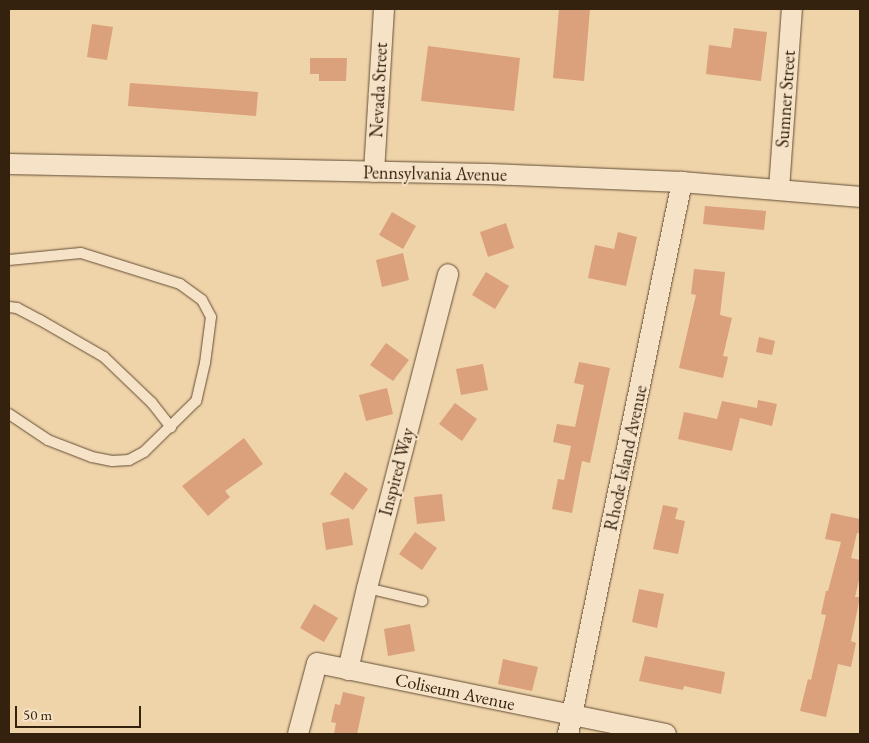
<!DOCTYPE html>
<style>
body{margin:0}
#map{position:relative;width:869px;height:743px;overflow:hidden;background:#efd3a9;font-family:"EB Garamond",serif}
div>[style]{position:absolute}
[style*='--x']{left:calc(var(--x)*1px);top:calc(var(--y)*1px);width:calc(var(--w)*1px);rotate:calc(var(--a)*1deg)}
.building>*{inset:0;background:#dba07c}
.roads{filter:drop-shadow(0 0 1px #634e35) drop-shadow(0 0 1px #634e35)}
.lane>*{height:10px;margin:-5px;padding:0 5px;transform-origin:5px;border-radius:5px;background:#f5e2c7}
.street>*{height:20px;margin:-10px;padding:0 10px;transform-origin:10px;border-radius:10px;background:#f5e2c7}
span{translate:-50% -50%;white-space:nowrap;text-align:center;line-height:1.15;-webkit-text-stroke:4px #f5e2c7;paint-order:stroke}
.street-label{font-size:18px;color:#34210e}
.frame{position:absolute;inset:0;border:10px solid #34210e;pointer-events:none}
.scale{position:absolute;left:15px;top:706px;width:126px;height:22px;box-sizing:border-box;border:2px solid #34210e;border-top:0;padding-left:6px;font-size:15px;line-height:18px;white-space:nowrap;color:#34210e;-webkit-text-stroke:4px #f5e2c7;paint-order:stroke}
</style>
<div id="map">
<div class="building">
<i style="clip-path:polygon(559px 9px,590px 9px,584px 81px,553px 78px)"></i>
<i style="clip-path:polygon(92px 24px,113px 27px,107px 60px,87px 57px)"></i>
<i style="clip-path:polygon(734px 28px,767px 32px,761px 81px,706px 74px,709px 45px,731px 48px)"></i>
<i style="clip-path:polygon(428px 46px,520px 58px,514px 111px,421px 101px)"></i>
<i style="clip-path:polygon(310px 58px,347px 58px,346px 81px,319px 81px,319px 74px,310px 74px)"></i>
<i style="clip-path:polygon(130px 83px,258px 92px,256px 116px,128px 106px)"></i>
<i style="clip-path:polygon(705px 206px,766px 211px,764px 230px,703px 224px)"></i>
<i style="clip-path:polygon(392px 212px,416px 226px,403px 249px,379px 235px)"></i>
<i style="clip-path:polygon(506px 223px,514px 248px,488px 257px,480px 232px)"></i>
<i style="clip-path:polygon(618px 232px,637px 237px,626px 286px,588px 278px,595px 245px,614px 249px)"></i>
<i style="clip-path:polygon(403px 253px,409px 280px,382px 287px,376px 260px)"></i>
<i style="clip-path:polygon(694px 269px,725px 272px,720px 315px,732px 318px,723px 356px,728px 357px,723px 378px,679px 368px,696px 295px,691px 294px)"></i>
<i style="clip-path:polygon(486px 272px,509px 286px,495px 309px,472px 295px)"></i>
<i style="clip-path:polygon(759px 337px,775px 341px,772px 355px,756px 352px)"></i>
<i style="clip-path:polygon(386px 343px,409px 360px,393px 381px,370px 365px)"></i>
<i style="clip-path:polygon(579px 362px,610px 368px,590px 463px,582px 461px,572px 513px,552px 509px,558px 479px,564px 480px,571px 446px,553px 442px,557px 424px,575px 427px,584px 385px,574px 383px)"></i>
<i style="clip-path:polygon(483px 364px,488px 390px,461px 395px,456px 369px)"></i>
<i style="clip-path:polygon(387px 388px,393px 414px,366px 421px,359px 395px)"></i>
<i style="clip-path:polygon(758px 400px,777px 404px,772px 426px,740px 418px,732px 451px,678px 439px,684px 412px,717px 419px,722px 401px,757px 408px)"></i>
<i style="clip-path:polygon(455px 403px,477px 419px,462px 441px,439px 424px)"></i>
<i style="clip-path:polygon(244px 438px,263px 464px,225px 491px,230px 497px,208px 516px,182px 486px)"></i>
<i style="clip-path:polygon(345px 472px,368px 489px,353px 510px,330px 494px)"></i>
<i style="clip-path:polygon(442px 494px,445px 521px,417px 524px,414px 497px)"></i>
<i style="clip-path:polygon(663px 505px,678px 508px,675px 519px,685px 521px,678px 554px,653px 549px)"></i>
<i style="clip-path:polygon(831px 513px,860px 519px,860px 533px,857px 533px,851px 558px,860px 560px,860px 576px,855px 597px,860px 597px,851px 641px,856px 643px,851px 667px,838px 664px,826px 717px,800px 711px,808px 679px,811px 680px,826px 615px,821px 614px,826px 591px,828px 591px,841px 542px,825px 539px)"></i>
<i style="clip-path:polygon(349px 518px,353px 545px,326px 550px,322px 523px)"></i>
<i style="clip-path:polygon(415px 532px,437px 548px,422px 570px,399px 554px)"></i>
<i style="clip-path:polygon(639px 589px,664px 594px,657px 628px,632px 622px)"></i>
<i style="clip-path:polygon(314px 604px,338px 618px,324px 642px,300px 628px)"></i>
<i style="clip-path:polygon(410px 624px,415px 651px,388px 656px,384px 629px)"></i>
<i style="clip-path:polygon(645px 656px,725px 672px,721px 694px,684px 686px,683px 690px,639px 681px)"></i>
<i style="clip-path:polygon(503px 659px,538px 667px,532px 691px,498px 684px)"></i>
<i style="clip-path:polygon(343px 692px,365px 697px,357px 734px,334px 734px,336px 723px,331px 722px,335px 704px,340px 705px)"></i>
</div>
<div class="roads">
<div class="lane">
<i style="--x:9;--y:260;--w:72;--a:-5.6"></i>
<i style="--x:81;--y:253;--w:104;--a:17.4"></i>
<i style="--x:180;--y:284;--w:27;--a:36"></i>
<i style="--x:202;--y:300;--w:19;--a:62"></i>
<i style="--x:211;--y:317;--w:46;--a:97.4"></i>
<i style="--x:205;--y:363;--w:39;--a:103"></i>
<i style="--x:196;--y:401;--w:73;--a:135.6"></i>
<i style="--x:144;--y:452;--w:17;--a:152"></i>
<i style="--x:129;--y:460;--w:17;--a:177"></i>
<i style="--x:112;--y:461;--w:20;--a:-169"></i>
<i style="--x:92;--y:457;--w:47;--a:-158.9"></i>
<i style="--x:48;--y:440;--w:47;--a:-146.3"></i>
<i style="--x:9;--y:307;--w:8;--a:7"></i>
<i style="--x:17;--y:308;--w:26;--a:28"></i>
<i style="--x:40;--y:320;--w:74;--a:30"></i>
<i style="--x:104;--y:357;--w:66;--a:43.8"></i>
<i style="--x:152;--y:403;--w:31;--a:52"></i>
<i style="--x:367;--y:588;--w:57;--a:13.3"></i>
</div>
<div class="street">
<i style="--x:9;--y:164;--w:480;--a:1.2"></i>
<i style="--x:489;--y:174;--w:193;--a:2.4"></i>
<i style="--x:682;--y:182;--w:179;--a:4.8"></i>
<i style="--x:374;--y:172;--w:163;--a:-86.5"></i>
<i style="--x:779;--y:189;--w:180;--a:-85.9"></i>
<i style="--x:348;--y:670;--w:84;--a:-77"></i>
<i style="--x:367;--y:588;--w:324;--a:-75.5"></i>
<i style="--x:298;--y:734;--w:73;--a:-75"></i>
<i style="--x:317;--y:663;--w:356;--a:11.5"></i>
<i style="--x:568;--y:734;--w:564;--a:-78.33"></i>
</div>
</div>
<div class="street-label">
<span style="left:379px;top:90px;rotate:-87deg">Nevada Street</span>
<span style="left:786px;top:99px;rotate:-86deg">Sumner Street</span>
<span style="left:435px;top:174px;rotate:1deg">Pennsylvania Avenue</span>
<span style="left:626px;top:458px;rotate:-78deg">Rhode Island Avenue</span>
<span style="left:397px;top:472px;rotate:-75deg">Inspired Way</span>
<span style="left:455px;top:692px;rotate:12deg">Coliseum Avenue</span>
</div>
<div class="frame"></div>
<div class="scale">50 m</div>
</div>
